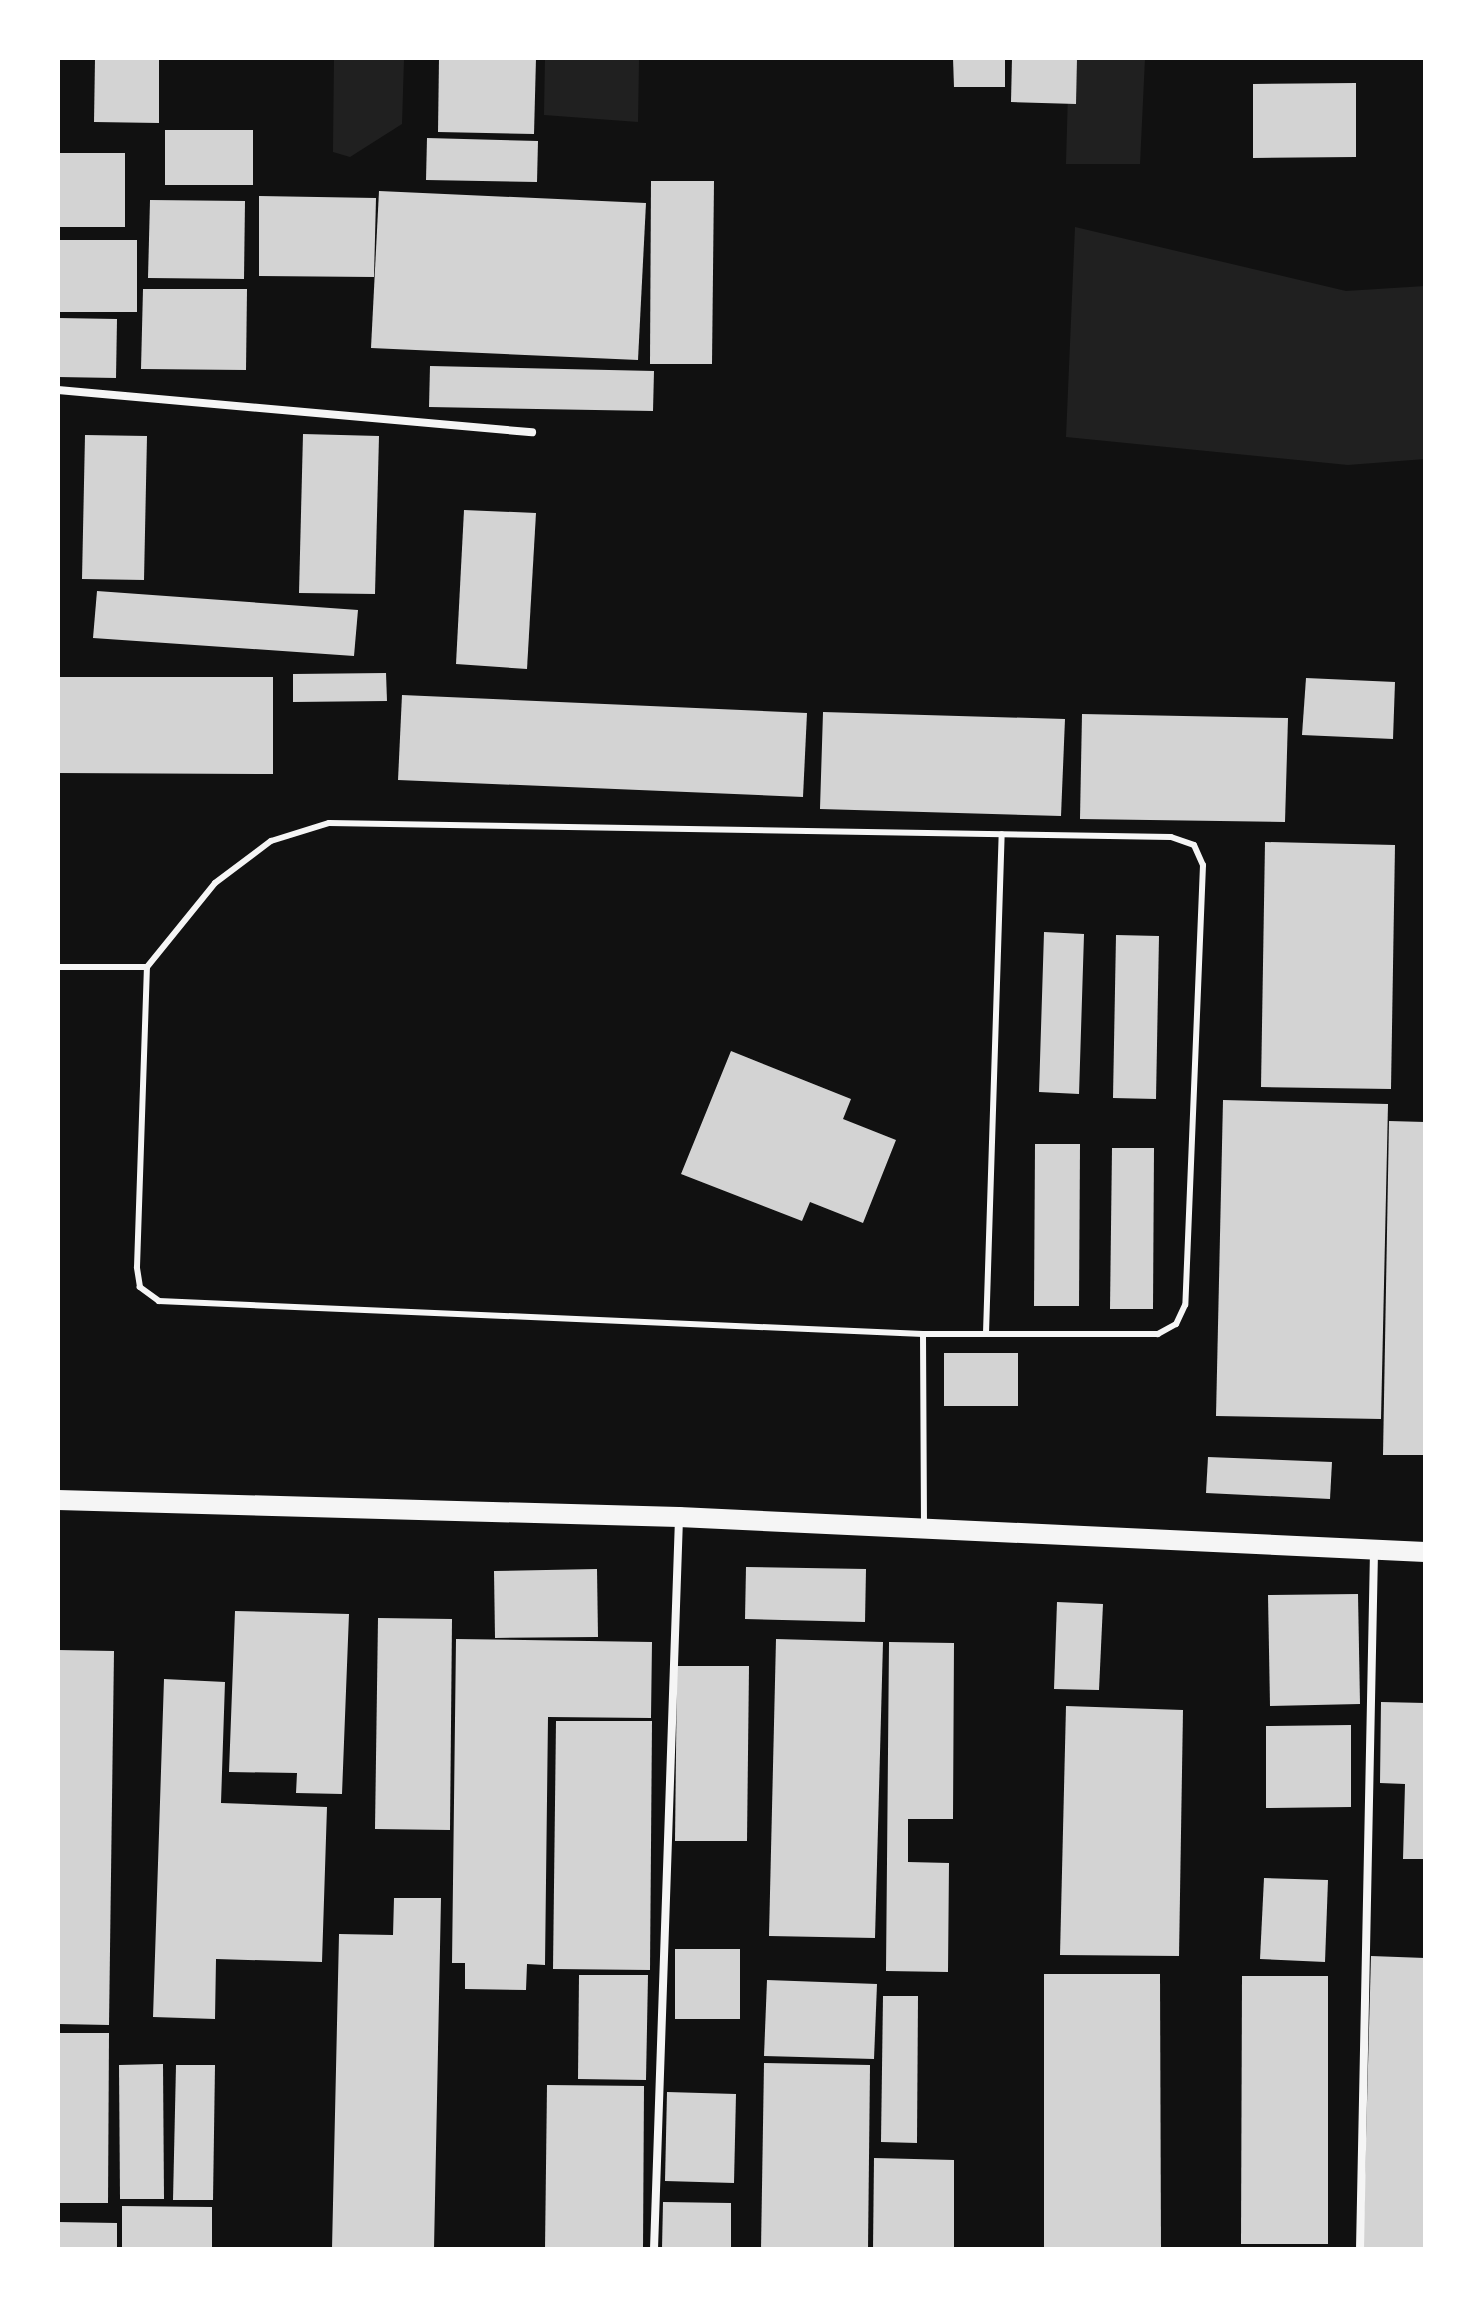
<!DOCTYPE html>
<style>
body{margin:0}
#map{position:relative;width:1483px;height:2307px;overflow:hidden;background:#111;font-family:Lato,sans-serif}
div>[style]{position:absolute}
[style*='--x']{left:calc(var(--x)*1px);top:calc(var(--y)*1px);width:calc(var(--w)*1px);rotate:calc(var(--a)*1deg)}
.green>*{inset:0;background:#202020}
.building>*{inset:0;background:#d3d3d3}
.service>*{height:6px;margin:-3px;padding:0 3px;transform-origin:3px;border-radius:3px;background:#f5f5f5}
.minor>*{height:8px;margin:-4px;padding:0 4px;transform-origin:4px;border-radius:4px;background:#f5f5f5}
.primary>*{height:20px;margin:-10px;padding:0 10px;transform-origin:10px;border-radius:10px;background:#f5f5f5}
span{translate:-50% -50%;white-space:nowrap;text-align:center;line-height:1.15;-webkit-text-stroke:8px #fff;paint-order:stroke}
.frame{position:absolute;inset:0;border:60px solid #fff;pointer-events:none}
</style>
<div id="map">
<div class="green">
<i style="clip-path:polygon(334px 58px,404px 58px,402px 124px,350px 157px,333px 152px)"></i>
<i style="clip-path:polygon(545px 58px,639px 58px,638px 122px,544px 115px)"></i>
<i style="clip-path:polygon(1069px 58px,1145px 58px,1140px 164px,1066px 164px)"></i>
<i style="clip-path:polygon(1075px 227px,1346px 291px,1425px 286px,1425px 459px,1348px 465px,1066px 437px)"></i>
</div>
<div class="building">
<i style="clip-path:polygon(95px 58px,159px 58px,159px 123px,94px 122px)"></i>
<i style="clip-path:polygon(439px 58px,536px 58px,534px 134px,438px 132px)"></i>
<i style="clip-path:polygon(953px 58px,1005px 58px,1005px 87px,954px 87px)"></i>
<i style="clip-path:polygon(1012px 58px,1077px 58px,1076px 104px,1011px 102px)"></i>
<i style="clip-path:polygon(1356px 83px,1356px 157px,1253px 158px,1253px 84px)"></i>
<i style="clip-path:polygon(165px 130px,253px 130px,253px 185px,165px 185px)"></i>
<i style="clip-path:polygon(427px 138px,538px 141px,537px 182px,426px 180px)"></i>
<i style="clip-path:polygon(58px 153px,125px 153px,125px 227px,58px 227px)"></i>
<i style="clip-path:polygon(651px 181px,714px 181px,712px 364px,650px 364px)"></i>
<i style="clip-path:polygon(379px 191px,646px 203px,638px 360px,371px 348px)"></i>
<i style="clip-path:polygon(259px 196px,376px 198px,374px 277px,259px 276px)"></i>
<i style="clip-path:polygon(150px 200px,245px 201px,244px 279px,148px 278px)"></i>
<i style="clip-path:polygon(58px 240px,137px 240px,137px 312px,58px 312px)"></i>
<i style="clip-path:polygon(143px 289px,247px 289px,246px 370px,141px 369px)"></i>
<i style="clip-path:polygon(58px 318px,117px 319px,116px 378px,58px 377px)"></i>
<i style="clip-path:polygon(430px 366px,654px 371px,653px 411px,429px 407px)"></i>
<i style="clip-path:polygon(303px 434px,379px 436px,375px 594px,299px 593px)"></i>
<i style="clip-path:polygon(85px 435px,147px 436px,144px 580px,82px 579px)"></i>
<i style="clip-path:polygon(464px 510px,536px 513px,527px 669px,456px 664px)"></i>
<i style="clip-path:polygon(97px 591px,358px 610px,354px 656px,93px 638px)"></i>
<i style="clip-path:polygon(386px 673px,387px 701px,293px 702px,293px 674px)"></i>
<i style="clip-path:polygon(58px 677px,273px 677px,273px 774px,58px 773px)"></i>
<i style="clip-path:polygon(1306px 678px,1395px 682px,1393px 739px,1302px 735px)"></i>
<i style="clip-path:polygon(402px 695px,807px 713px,803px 797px,398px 780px)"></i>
<i style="clip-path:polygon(823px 712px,1065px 719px,1061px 816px,820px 809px)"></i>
<i style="clip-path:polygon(1082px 714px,1288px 718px,1285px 822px,1080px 819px)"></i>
<i style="clip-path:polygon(1265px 842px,1395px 845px,1391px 1089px,1261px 1087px)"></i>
<i style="clip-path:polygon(1044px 932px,1084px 934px,1079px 1094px,1039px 1092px)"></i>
<i style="clip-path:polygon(1116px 935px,1159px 936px,1156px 1099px,1113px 1098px)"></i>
<i style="clip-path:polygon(731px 1051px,851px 1099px,843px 1119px,896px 1140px,863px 1223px,810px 1202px,802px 1221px,681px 1174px)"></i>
<i style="clip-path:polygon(1223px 1100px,1388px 1104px,1381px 1419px,1216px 1416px)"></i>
<i style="clip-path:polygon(1389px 1121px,1425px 1122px,1425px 1455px,1383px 1455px)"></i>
<i style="clip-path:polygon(1035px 1144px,1080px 1144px,1079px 1306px,1034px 1306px)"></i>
<i style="clip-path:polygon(1112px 1148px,1154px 1148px,1153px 1309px,1110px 1309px)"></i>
<i style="clip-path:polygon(944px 1353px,1018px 1353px,1018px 1406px,944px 1406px)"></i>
<i style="clip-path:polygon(1208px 1457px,1332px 1462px,1330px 1499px,1206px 1493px)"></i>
<i style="clip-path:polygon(746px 1567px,866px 1569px,865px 1622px,745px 1619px)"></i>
<i style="clip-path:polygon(597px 1569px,598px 1637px,495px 1638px,494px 1571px)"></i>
<i style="clip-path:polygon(1358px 1594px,1360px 1704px,1270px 1706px,1268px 1595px)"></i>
<i style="clip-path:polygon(1057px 1602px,1103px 1604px,1099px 1690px,1054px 1689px)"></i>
<i style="clip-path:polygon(235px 1611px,349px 1614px,342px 1794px,296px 1793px,297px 1773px,229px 1772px)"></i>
<i style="clip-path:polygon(378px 1618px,452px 1619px,450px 1830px,375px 1829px)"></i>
<i style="clip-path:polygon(456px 1639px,652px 1642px,651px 1718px,548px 1717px,545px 1965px,527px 1964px,526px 1990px,465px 1989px,465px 1963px,452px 1963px)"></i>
<i style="clip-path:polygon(776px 1639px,883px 1642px,875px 1938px,769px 1936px)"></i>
<i style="clip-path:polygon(889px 1642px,954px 1643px,953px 1819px,908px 1819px,908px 1862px,949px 1863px,948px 1972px,886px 1971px)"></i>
<i style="clip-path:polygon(58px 1650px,114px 1651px,109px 2025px,58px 2024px)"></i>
<i style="clip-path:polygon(677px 1666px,749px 1666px,747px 1841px,675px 1841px)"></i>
<i style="clip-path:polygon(164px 1679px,225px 1682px,221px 1803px,327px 1807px,322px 1962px,216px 1959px,215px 2019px,153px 2017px)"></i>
<i style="clip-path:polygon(1381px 1702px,1425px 1703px,1425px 1859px,1403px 1859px,1405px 1784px,1380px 1783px)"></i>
<i style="clip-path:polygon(1066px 1706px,1183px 1710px,1179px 1956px,1060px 1955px)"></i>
<i style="clip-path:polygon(556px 1721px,652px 1721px,650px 1970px,553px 1969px)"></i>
<i style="clip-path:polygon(1351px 1725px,1351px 1807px,1266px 1808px,1266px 1726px)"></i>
<i style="clip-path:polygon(1264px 1878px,1328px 1880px,1325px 1962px,1260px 1959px)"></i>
<i style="clip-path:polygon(394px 1898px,441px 1898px,434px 2249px,332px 2249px,339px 1934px,393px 1935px)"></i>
<i style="clip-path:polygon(675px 1949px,740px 1949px,740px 2019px,675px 2019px)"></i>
<i style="clip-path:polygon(1371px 1956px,1425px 1958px,1425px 2249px,1363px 2249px)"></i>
<i style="clip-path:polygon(1044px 1974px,1160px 1974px,1161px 2249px,1044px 2249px)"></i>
<i style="clip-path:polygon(579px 1975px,648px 1975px,646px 2080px,578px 2079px)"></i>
<i style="clip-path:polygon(1242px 1976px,1328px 1976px,1328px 2244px,1241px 2244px)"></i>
<i style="clip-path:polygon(767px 1980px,877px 1984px,874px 2059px,764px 2056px)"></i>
<i style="clip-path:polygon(883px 1996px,918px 1996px,917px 2143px,881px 2142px)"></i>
<i style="clip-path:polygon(58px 2033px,109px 2033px,108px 2203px,58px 2203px)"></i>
<i style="clip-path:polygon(764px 2063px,870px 2065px,868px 2249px,761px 2249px)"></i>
<i style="clip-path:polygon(163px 2064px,164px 2199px,120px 2199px,119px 2065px)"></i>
<i style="clip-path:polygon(176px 2065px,215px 2065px,213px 2200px,173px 2200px)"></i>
<i style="clip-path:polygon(547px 2085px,644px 2086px,643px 2249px,545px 2249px)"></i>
<i style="clip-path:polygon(667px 2092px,736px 2094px,734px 2183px,665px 2181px)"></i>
<i style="clip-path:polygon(874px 2158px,954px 2160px,954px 2249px,873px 2249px)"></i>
<i style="clip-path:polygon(663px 2202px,731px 2203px,731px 2249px,662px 2249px)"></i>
<i style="clip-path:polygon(122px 2206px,212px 2207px,212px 2249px,122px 2249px)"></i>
<i style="clip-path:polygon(58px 2222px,117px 2223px,117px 2249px,58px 2249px)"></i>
</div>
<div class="service">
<i style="--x:329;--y:823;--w:842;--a:0.95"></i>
<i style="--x:1171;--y:837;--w:24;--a:19"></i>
<i style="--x:1194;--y:845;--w:22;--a:66"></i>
<i style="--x:1203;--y:865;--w:440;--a:92.3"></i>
<i style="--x:1185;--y:1305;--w:21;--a:115"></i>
<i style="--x:1176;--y:1324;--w:21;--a:151"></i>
<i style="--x:1158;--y:1334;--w:235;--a:180"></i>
<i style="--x:923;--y:1334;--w:765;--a:-177.53"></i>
<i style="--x:159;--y:1301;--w:24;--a:-144"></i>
<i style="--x:140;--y:1287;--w:20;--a:-99"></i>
<i style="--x:137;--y:1267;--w:300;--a:-88.1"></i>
<i style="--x:147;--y:967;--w:108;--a:-51"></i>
<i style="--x:215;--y:883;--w:70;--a:-36.9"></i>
<i style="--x:271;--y:841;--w:61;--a:-17.2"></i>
<i style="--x:58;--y:967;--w:89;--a:0"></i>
<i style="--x:986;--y:1333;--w:499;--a:-88.2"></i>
<i style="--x:923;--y:1334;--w:192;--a:89.7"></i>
</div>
<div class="minor">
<i style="--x:58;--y:390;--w:476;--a:5.1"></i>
<i style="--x:654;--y:2249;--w:731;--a:-88.04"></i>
<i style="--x:1360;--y:2249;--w:699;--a:-88.85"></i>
</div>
<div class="primary">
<i style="--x:58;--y:1500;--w:621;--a:1.57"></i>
<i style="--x:679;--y:1517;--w:747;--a:2.69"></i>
</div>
<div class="frame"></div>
</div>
